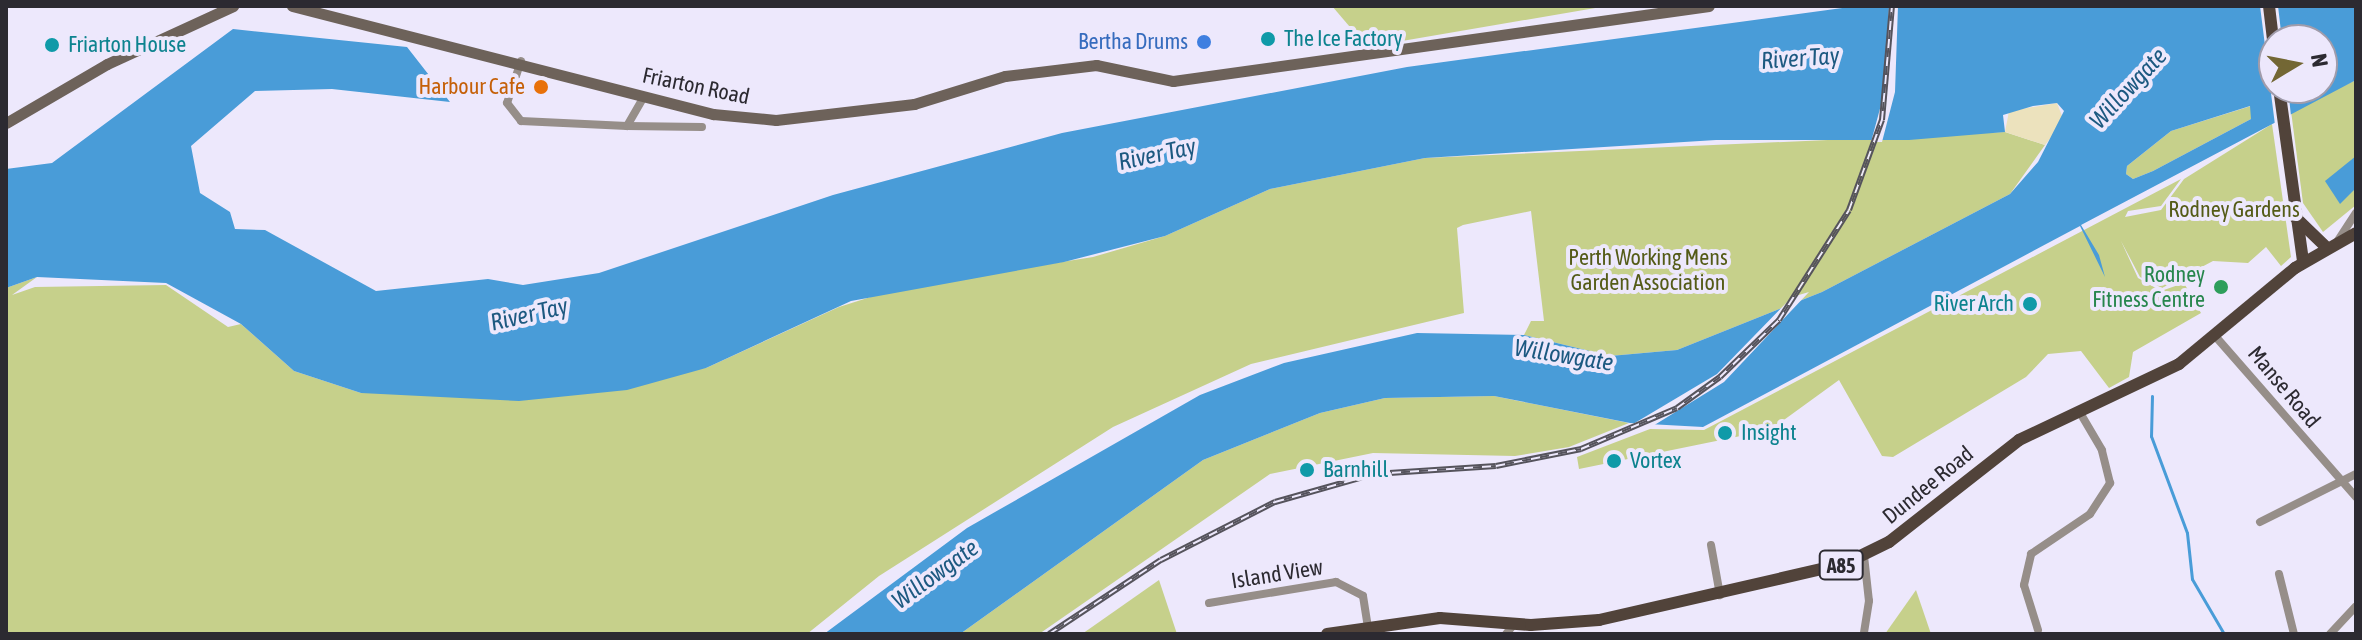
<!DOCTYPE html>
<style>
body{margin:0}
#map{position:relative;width:2362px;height:640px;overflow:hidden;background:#ede8fc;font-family:"Asap Condensed",sans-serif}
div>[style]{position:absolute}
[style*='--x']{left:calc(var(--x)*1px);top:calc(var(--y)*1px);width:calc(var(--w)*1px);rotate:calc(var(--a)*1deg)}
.green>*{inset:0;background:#c6d08b}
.sand>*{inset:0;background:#ece2bd}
.water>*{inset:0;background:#499cd8}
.pier>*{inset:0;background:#ede8fc}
.stream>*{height:3px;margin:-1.5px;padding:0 1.5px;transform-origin:1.5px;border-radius:1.5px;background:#499cd8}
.street>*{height:8px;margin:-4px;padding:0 4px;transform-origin:4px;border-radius:4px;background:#968e89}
.secondary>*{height:11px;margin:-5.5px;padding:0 5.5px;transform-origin:5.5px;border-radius:5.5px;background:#6d625a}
.primary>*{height:12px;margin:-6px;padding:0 6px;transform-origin:6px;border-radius:6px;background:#51433a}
.rail>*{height:6px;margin-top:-3px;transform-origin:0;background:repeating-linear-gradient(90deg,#ede8fc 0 9px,#55535c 0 18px);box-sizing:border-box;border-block:2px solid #55535c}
.dots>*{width:22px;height:22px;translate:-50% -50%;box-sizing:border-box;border:4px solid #ede8fc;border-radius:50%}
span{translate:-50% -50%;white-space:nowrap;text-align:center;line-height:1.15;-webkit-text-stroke:8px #ede8fc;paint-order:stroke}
.shield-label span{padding:2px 6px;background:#ede8fc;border:2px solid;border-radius:6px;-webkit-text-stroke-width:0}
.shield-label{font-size:20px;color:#2c2a31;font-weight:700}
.culture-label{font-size:22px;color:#0d838f}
.left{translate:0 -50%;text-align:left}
.right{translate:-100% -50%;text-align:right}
.shop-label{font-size:22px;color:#366cbe}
.street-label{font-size:22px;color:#2c2a31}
.food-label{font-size:22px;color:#c56008}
.park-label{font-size:22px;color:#545b17}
.leisure-label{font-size:22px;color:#27864d}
.water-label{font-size:24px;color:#1d5981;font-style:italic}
.frame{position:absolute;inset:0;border:8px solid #2c2a31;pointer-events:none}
.north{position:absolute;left:2258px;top:24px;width:80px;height:80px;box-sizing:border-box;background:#ede8fc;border:2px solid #a09cab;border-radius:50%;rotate:80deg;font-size:22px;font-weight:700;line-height:32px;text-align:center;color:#2c2a31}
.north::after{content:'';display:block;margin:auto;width:28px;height:36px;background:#736734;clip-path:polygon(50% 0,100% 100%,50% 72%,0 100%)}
</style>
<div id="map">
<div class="green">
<i style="clip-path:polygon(1332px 6px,1607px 6px,1367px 47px)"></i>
<i style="clip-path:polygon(2356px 80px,2356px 205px,2323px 232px,2303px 203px,2291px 111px)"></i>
<i style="clip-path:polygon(2251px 106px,2251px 119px,2153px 171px,2133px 179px,2126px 174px,2127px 166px,2171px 131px)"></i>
<i style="clip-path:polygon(2272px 124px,2291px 257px,2281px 266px,2266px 247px,2248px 263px,2213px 261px,2162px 288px,2140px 277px,2121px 241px,2138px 278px,2161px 291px,2184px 283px,2201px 313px,2133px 352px,2129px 377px,2109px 388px,2081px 351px,2048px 354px,2026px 377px,1893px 457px,1882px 456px,1839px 380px,1770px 430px,1579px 469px,1577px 457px,1650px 429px,1704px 430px,2181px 179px,2161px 206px,2128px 211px,2125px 217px,2161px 210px,2184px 179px)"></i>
<i style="clip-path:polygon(2005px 132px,2045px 145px,2010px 194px,1822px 292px,1677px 350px,1610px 356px,1524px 335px,1531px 321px,1544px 321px,1531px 211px,1463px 225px,1457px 228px,1464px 313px,1251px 364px,1113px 427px,879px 576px,807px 634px,6px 634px,6px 288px,37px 277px,12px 295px,35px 287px,166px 285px,228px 327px,241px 324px,294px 371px,361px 393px,706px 368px,839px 307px,899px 288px,1093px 257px,1165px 236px,1270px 189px,1425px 158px)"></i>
<i style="clip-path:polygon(1494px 396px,1629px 423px,1569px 447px,1515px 456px,1373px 453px,1270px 474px,1039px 634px,960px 634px,1203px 460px,1320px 413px,1385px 398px)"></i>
<i style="clip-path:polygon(1159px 580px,1177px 634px,1082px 634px)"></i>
<i style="clip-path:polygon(1916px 590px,1931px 634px,1885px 634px)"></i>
</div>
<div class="sand">
<i style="clip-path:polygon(2057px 103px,2064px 121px,2045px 145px,2005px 132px,2009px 111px)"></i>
</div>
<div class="water">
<i style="clip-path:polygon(evenodd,1857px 6px,2356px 6px,2356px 80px,2081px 225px,2099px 255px,2105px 277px,2080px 226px,1703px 427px,1630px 423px,1494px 396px,1385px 398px,1320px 413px,1203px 460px,960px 634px,824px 634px,967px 528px,1200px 395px,1284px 363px,1417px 333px,1524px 335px,1610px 356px,1677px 350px,1822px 292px,2010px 194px,2038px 162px,2064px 111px,2057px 103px,2033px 106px,2003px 115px,2005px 132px,1909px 140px,1716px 140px,1425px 158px,1270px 189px,1165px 236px,1064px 262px,851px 301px,706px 368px,627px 390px,519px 401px,361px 393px,294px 371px,241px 324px,166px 283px,37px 277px,6px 288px,6px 169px,52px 163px,233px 29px,407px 47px,450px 102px,332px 89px,255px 91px,191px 146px,200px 193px,230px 212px,235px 229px,265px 230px,376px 291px,488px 279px,523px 285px,599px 273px,833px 195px,1062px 133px,1407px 67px,1857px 6px,2274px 40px,2322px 40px,2322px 88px,2274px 88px,2274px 40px,1857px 6px,2250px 106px,2251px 119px,2153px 171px,2133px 179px,2126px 174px,2127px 166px,2171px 131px,2250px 106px)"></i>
<i style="clip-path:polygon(2356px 156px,2356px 188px,2340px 204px,2325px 181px)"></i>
</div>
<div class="pier">
<i style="clip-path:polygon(1889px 6px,1898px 6px,1895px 92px,1882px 142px,1871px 142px,1885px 90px)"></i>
<i style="clip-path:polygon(2260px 6px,2278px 6px,2282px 40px,2274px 40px,2274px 88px,2288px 88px,2291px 116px,2275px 125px)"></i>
<i style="clip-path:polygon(1809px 292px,1724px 382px,1648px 429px,1628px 427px,1717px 374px,1792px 297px)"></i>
</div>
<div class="stream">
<i style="--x:2152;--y:396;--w:40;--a:91.4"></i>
<i style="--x:2151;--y:436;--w:103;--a:69.6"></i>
<i style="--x:2187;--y:533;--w:46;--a:83.8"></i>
<i style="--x:2192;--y:579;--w:64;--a:59.8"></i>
</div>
<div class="street">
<i style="--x:521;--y:61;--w:44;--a:108.4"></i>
<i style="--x:507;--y:103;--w:23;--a:52"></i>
<i style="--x:521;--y:121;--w:106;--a:2.7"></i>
<i style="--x:627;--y:126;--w:32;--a:-60"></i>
<i style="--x:627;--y:126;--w:75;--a:0.8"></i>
<i style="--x:2337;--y:242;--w:35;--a:-57"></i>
<i style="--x:2216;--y:337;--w:213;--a:48.8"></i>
<i style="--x:2260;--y:522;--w:107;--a:-26.6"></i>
<i style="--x:1711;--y:545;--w:51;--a:79.8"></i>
<i style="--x:1864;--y:556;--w:45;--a:83.7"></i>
<i style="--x:1869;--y:601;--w:33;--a:99"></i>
<i style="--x:2279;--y:574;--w:62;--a:76"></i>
<i style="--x:1209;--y:603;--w:129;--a:-9.4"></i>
<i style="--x:1336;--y:582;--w:30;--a:27"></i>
<i style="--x:1363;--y:596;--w:32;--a:81"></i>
<i style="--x:2038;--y:630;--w:47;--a:-107.3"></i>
<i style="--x:2024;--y:585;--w:32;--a:-77"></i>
<i style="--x:2031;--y:554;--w:71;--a:-34.1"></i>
<i style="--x:2090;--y:514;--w:37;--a:-57"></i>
<i style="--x:2110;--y:483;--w:34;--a:-104"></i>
<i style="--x:2102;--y:450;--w:45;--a:-120.5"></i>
<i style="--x:1506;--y:634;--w:13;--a:-51"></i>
<i style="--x:2330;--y:634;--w:38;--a:-47"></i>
</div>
<div class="secondary">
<i style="--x:292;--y:6;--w:435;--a:14.4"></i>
<i style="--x:713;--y:114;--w:63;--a:5.4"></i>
<i style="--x:776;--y:120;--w:139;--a:-6.6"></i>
<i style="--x:914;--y:104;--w:95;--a:-17.1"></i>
<i style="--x:1005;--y:76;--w:92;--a:-6.9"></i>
<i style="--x:1096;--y:65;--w:79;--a:11.7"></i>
<i style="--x:1173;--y:81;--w:541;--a:-7.97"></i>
<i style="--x:6;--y:123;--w:117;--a:-30.3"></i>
<i style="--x:107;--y:64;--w:139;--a:-24.7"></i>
</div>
<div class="primary">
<i style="--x:2269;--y:6;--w:42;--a:83.2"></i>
<i style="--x:2279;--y:88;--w:176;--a:82.1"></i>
<i style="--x:2295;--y:217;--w:45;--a:44.1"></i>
<i style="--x:1327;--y:634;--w:114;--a:-8.1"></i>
<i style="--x:1440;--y:618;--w:91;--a:4.4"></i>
<i style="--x:1531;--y:625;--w:68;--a:-4.2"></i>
<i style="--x:1599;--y:620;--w:251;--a:-12.9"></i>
<i style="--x:1844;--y:564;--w:50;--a:-26.1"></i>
<i style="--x:1889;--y:542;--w:165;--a:-38.1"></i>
<i style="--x:2019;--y:440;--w:177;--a:-25.4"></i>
<i style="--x:2179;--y:364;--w:151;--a:-39.6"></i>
<i style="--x:2295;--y:268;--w:70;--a:-29.8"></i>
</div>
<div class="rail">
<i style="--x:1049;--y:634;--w:134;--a:-33.5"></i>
<i style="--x:1161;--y:560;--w:128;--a:-27"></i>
<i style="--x:1275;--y:502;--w:103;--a:-15.8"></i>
<i style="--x:1374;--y:474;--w:122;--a:-3.8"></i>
<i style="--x:1496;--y:466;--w:87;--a:-11.3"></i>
<i style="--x:1581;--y:449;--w:104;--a:-23.1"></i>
<i style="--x:1677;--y:408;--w:53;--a:-35.8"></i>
<i style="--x:1720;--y:377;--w:82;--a:-44"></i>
<i style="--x:1779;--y:320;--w:130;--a:-57.5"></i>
<i style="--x:1849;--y:210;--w:96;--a:-69.9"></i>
<i style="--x:1882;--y:120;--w:114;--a:-85"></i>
</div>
<div class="dots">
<i style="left:1268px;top:39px;background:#0f9aa8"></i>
<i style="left:1204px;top:42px;background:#3f7fe0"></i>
<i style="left:52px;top:45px;background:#0f9aa8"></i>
<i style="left:541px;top:87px;background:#e8710a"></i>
<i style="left:2221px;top:287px;background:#2e9e5b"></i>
<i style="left:2030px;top:304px;background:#0f9aa8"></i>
<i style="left:1725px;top:433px;background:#0f9aa8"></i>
<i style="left:1614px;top:461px;background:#0f9aa8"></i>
<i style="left:1307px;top:470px;background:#0f9aa8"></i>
</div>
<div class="shield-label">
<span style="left:1841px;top:565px">A85</span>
</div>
<div class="culture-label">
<span class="left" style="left:1284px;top:39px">The Ice Factory</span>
<span class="left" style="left:68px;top:45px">Friarton House</span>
<span class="right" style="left:2014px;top:304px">River Arch</span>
<span class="left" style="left:1741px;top:433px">Insight</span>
<span class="left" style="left:1630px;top:461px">Vortex</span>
<span class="left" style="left:1323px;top:470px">Barnhill</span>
</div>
<div class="shop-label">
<span class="right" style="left:1188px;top:42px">Bertha Drums</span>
</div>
<div class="street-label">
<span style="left:696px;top:86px;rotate:12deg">Friarton Road</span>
<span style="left:2284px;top:387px;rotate:50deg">Manse Road</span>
<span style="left:1928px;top:485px;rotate:-39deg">Dundee Road</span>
<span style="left:1277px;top:574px;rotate:-9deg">Island View</span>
</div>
<div class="food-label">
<span class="right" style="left:525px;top:87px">Harbour Cafe</span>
</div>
<div class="park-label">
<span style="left:2234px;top:210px">Rodney Gardens</span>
<span style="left:1648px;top:270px">Perth Working Mens<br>Garden Association</span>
</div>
<div class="leisure-label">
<span class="right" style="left:2205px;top:287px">Rodney<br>Fitness Centre</span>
</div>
<div class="water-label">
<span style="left:1800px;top:58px;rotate:-4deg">River Tay</span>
<span style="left:2128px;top:88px;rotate:-47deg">Willowgate</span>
<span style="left:1157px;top:154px;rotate:-12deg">River Tay</span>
<span style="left:529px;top:314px;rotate:-13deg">River Tay</span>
<span style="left:1564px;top:355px;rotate:9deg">Willowgate</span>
<span style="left:935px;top:574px;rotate:-36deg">Willowgate</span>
</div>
<div class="frame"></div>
<div class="north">N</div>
</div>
